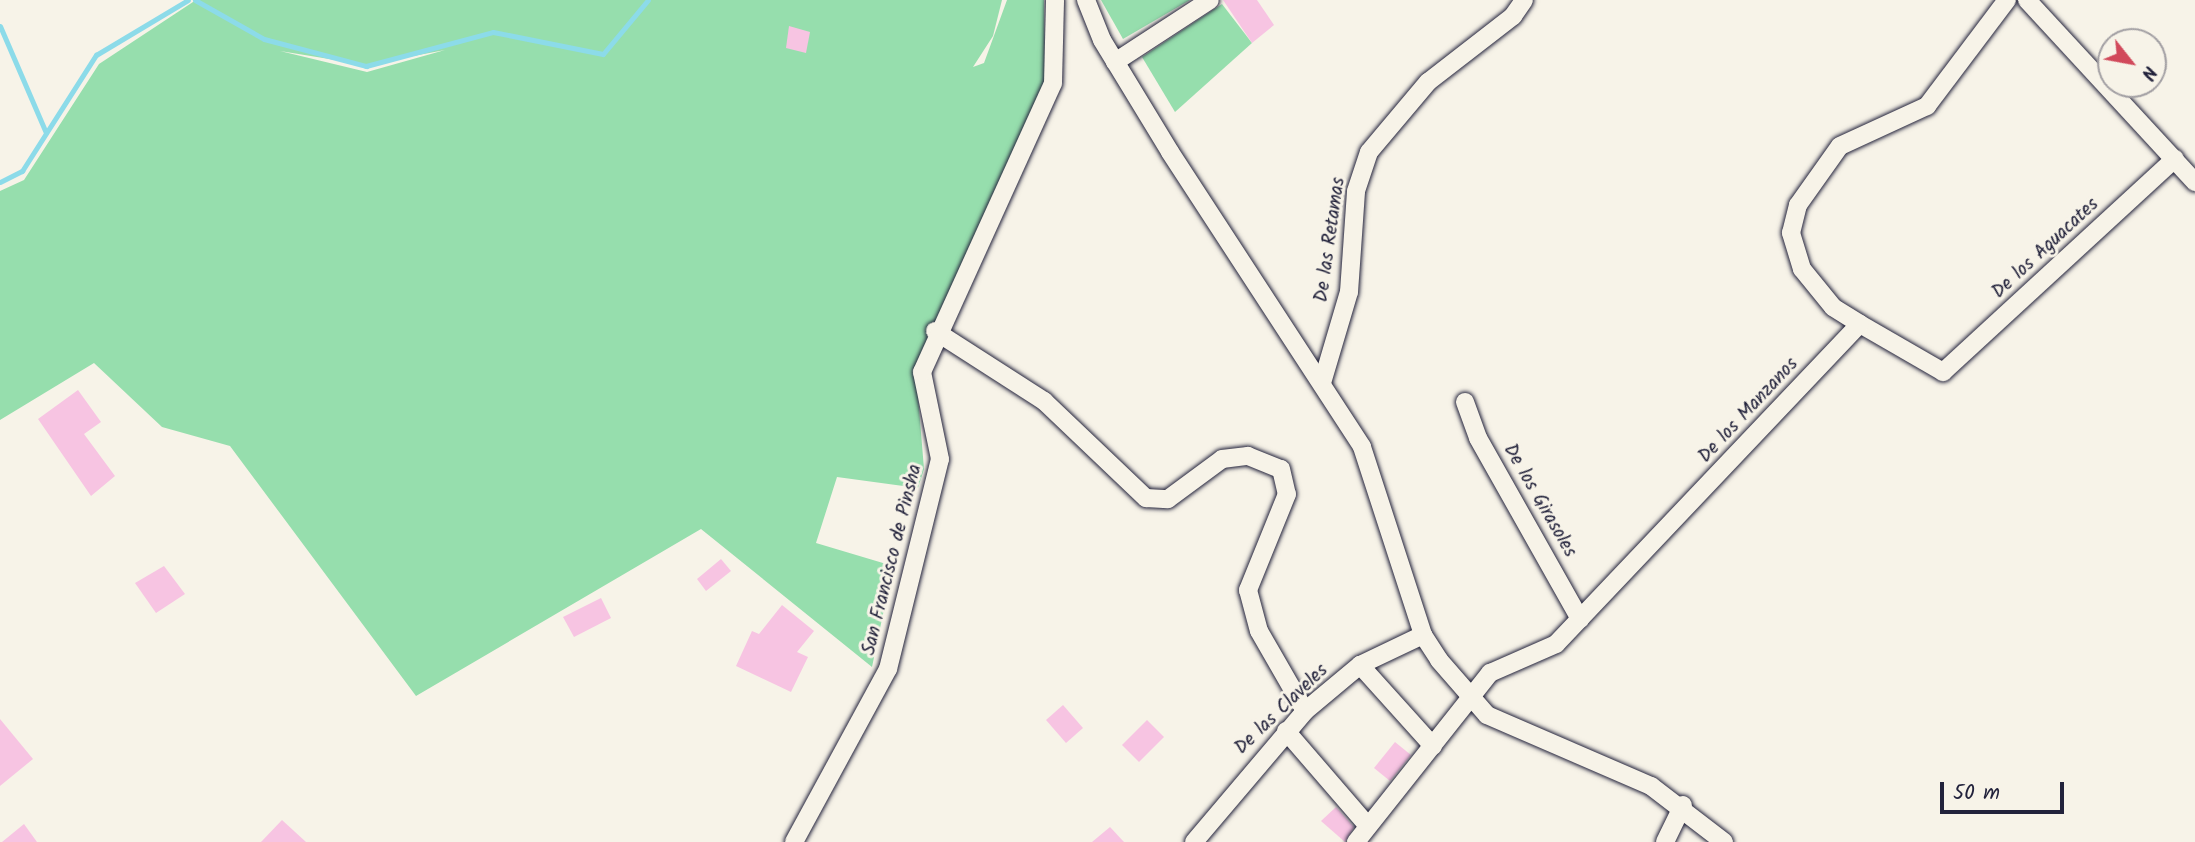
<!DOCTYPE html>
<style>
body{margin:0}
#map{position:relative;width:2195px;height:842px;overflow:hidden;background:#f7f3e8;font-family:Kalam,sans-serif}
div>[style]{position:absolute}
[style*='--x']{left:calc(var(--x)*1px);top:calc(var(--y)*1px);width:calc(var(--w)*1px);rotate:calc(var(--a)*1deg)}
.green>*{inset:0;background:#96dead}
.stream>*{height:5px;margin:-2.5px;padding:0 2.5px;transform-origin:2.5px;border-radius:2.5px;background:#8cdbe9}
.building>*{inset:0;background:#f7c4e2}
.roads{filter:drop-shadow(0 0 2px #22223b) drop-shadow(0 0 2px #22223b)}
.minor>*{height:18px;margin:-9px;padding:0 9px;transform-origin:9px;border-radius:9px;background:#f7f3e8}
span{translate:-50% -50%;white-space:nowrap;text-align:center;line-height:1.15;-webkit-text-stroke:6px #f7f3e8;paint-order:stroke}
.street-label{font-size:19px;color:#22223b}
.north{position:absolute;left:2097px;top:28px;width:70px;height:70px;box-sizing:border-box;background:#f7f3e8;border:2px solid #a29fa3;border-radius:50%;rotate:121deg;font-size:19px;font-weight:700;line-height:28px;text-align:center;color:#22223b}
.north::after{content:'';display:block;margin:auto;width:24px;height:32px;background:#d1495b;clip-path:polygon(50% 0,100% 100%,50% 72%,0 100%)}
.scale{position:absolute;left:1940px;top:782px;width:124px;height:32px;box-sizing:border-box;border:4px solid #22223b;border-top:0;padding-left:9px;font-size:21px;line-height:24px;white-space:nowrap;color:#22223b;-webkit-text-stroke:5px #f7f3e8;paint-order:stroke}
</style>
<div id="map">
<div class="green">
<i style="clip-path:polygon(evenodd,196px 0,1002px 0,993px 36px,973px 67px,984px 63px,1007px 0,1044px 0,1045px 81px,916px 372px,924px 469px,918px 488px,837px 477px,816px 543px,893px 566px,872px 667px,701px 529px,416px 696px,230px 446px,162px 427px,94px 363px,0 420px,0 191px,24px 180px,99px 64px,196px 0,445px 50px,367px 72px,280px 51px,366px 65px,445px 50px)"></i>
<i style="clip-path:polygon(1101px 0,1190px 0,1123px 39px)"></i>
<i style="clip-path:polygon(1222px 4px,1252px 43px,1175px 112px,1142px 57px)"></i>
</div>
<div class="stream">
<i style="--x:195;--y:0;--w:79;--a:29.5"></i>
<i style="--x:264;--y:39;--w:106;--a:14.8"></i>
<i style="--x:366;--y:66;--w:131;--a:-15"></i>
<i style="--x:493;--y:32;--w:112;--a:11.3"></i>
<i style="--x:603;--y:54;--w:70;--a:-50.2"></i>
<i style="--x:0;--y:26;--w:116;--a:66.7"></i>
<i style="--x:0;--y:182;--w:25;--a:-27"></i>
<i style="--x:22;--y:171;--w:138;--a:-57.5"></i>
<i style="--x:96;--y:55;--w:107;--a:-30.9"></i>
</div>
<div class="building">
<i style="clip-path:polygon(1223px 0,1257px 0,1274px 25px,1252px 43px)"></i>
<i style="clip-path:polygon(789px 26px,810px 32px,806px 53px,786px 48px)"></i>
<i style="clip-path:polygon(78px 390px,101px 422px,84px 434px,115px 476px,91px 496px,38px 419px)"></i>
<i style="clip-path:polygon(721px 559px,731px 571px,706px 591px,697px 579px)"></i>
<i style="clip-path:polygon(164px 566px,185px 594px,156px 613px,135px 583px)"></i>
<i style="clip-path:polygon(601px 598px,611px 618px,574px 637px,563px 617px)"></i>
<i style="clip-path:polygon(782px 605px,814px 631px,797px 652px,808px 657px,791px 692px,736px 666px,752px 631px,759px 634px)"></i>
<i style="clip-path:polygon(1063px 705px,1083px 728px,1066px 743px,1046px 720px)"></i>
<i style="clip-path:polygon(0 719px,33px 759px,0 786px)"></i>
<i style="clip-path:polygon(1147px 720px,1164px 737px,1139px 762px,1122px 745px)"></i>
<i style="clip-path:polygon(1395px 742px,1411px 755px,1390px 781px,1374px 768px)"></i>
<i style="clip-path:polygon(1336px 807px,1354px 827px,1345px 842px,1321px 821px)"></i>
<i style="clip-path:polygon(282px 820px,306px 842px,261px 842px)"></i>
<i style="clip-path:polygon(24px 824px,37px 842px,2px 842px)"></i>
<i style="clip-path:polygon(1110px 827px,1124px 842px,1092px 842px)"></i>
</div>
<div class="roads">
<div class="minor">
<i style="--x:1086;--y:0;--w:43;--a:68.2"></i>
<i style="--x:1102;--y:40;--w:131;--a:58.7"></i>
<i style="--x:1170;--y:152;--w:352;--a:56.9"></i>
<i style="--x:1362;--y:447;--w:198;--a:72"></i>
<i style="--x:1423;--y:635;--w:30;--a:57"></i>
<i style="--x:1439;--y:660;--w:73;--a:48.9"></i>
<i style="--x:1487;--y:715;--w:179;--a:23.4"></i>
<i style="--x:1651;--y:786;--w:92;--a:37.5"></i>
<i style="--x:2027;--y:0;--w:248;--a:47.3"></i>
<i style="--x:1115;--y:62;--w:113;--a:-33.1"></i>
<i style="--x:1860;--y:324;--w:96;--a:30"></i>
<i style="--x:1943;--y:372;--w:315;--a:-42.6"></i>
<i style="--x:935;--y:331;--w:130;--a:32.7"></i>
<i style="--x:1044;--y:401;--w:141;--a:43.6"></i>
<i style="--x:1146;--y:498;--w:22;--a:3"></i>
<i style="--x:1168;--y:499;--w:67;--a:-36.5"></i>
<i style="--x:1222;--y:459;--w:26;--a:-7"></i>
<i style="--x:1248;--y:456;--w:35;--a:22"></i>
<i style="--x:1281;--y:469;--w:26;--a:77"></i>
<i style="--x:1287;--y:494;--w:104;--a:112.1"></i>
<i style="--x:1248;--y:590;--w:42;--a:75"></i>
<i style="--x:1259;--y:631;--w:92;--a:60.1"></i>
<i style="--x:1322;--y:383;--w:95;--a:-73.5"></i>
<i style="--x:1349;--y:292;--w:101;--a:-86"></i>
<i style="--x:1356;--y:191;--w:41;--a:-71.6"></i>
<i style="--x:1369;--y:152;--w:92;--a:-49.9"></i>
<i style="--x:1428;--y:82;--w:108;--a:-37.8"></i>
<i style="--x:1513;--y:16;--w:19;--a:-55"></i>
<i style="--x:1465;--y:402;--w:38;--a:70"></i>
<i style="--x:1478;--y:438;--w:208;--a:60.6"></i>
<i style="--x:1360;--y:665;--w:109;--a:48"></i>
<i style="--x:1286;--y:731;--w:125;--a:49.2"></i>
<i style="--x:794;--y:842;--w:197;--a:-61.5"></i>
<i style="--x:888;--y:669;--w:216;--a:-76.1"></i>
<i style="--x:940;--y:459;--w:89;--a:-101.7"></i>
<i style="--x:922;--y:372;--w:317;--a:-65.6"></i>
<i style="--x:1053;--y:83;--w:83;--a:-88.6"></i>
<i style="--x:1194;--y:842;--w:172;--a:-49.7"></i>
<i style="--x:1305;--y:711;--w:72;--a:-39.9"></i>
<i style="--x:1360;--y:665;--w:70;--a:-25.5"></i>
<i style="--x:1356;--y:842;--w:216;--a:-51.6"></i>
<i style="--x:1490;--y:673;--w:72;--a:-23.7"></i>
<i style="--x:1556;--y:644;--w:441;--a:-46.5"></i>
<i style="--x:1860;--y:324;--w:32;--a:-148"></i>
<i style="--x:1833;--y:307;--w:49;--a:-129.2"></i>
<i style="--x:1802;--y:269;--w:38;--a:-107"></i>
<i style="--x:1791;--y:233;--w:29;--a:-76"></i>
<i style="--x:1798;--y:205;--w:72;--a:-54.6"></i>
<i style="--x:1840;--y:146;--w:96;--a:-24.7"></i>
<i style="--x:1927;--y:106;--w:133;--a:-53"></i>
<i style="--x:1665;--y:842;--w:41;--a:-64.1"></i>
</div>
</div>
<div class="street-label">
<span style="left:1331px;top:240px;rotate:-82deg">De las Retamas</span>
<span style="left:2046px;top:249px;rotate:-43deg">De los Aguacates</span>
<span style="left:1749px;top:411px;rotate:-47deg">De los Manzanos</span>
<span style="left:1539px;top:501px;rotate:60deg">De los Girasoles</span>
<span style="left:893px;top:560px;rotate:-76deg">San Francisco de Pinsha</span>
<span style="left:1282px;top:710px;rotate:-44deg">De las Claveles</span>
</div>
<div class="north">N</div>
<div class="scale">50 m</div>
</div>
